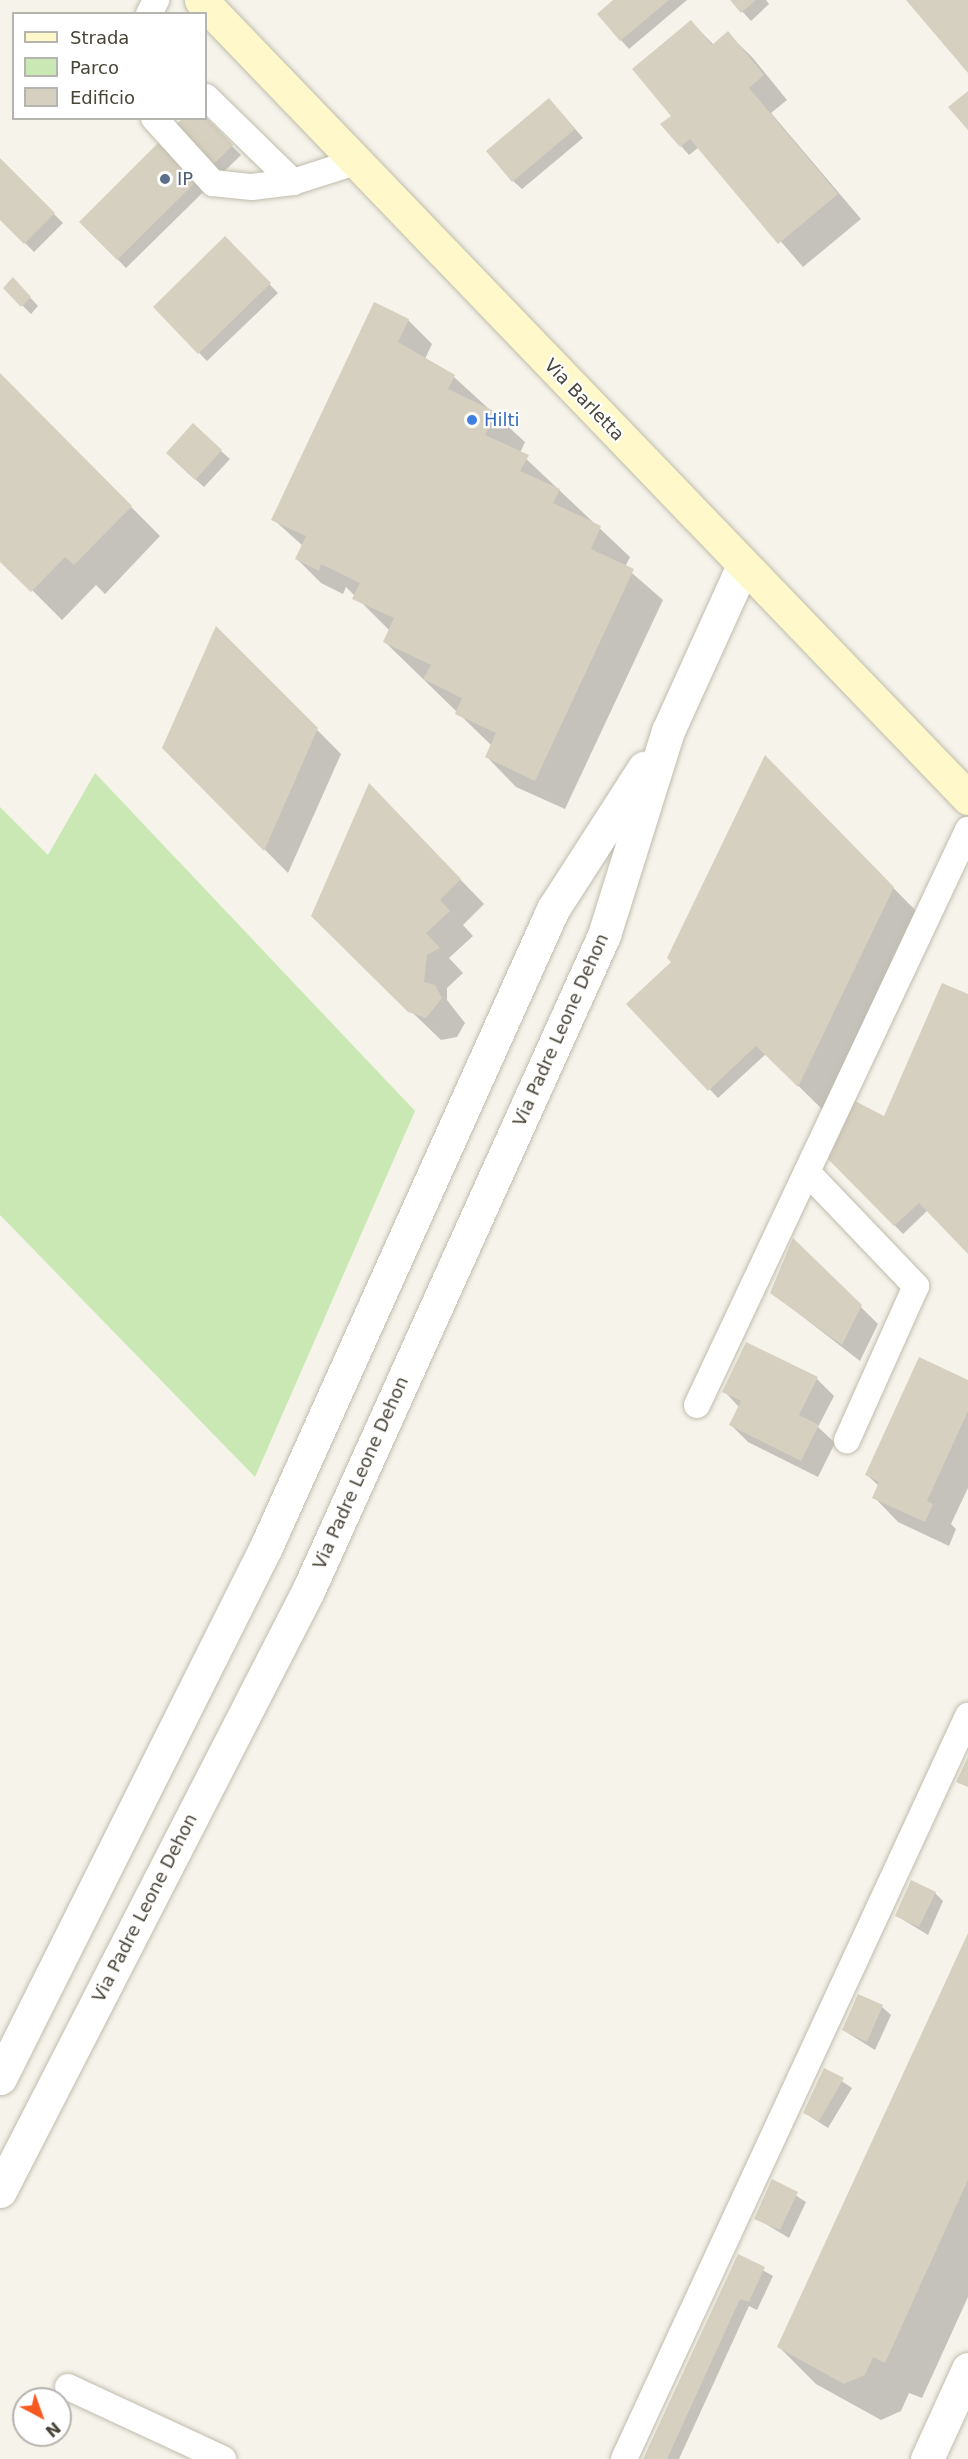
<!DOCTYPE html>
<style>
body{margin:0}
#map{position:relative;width:968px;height:2459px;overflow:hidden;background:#f5f3ea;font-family:"DejaVu Sans",sans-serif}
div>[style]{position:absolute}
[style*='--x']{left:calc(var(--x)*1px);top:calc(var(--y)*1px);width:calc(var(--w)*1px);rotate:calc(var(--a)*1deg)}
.green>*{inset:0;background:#cae8b4}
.shadow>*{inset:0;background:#0003}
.building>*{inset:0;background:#d6d0c0}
.roads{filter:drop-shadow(0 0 2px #c0bcad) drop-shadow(0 0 2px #c0bcad)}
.service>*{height:26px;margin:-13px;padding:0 13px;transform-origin:13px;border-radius:13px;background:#fff}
.minor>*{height:33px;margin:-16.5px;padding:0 16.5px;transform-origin:16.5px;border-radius:16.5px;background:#fff}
.secondary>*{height:33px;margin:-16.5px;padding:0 16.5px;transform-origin:16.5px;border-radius:16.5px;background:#fef8cb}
.dots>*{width:16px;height:16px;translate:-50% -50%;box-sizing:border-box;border:3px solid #fff;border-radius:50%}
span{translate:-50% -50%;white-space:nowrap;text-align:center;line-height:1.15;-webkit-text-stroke:4.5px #fff;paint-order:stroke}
.service-label{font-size:18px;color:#4e5e75}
.left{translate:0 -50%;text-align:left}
.street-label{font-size:18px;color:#494438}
.shop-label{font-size:18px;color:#366cbe}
.legend{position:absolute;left:12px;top:12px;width:195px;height:108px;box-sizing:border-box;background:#fff;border:2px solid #b6b4af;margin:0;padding:8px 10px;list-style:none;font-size:18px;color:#494438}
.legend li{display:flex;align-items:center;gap:12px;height:30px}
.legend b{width:30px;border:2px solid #b6b4af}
.north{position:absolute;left:12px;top:2387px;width:60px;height:60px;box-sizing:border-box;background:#fff;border:2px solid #b6b4af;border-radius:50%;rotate:139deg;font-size:16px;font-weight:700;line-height:24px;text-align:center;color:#494438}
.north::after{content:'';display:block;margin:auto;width:21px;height:27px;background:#f65a20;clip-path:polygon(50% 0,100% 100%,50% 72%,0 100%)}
</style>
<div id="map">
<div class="green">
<i style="clip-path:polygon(95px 773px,415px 1111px,255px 1477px,0 1215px,0 807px,48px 855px)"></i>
</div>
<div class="shadow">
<i style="clip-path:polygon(615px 0,687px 0,629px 49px,621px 40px)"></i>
<i style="clip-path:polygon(732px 0,766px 0,769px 4px,751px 21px)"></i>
<i style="clip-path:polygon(691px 22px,714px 45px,727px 33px,752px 57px,787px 100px,771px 113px,861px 219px,803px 267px,699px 147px,689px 155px,662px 124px,673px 116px)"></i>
<i style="clip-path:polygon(558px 109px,583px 138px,522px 189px,513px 181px)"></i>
<i style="clip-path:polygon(204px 118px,241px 155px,126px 268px,81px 222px)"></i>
<i style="clip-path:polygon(0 160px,63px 223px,34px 252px,0 218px)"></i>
<i style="clip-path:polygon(225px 239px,278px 293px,207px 361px,155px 307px)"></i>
<i style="clip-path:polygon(13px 279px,38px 306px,31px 314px,5px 288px)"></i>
<i style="clip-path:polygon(408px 320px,432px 344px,425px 359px,454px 377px,525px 442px,520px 453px,630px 557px,625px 567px,663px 600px,565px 809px,516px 787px,487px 757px,492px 746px,385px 642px,390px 631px,346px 587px,343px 594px,321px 583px,297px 559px,303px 546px,273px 519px)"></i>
<i style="clip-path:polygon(0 375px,160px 536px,105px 594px,96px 585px,62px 620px,0 558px)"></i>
<i style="clip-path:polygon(221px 451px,230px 459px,204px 487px,176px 462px)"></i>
<i style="clip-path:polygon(216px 628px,341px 754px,288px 873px,164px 748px)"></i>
<i style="clip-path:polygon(765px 758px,923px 918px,828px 1115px,766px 1054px,718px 1098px,628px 1004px,673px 962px)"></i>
<i style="clip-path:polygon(393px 810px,484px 904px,463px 925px,473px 936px,449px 958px,463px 973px,447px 988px,447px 1000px,465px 1023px,457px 1037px,441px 1040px,337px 940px)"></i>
<i style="clip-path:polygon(968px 996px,968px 1252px,928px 1210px,903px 1234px,830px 1158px,885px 1119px)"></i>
<i style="clip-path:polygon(793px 1240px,878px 1324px,860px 1361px,772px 1293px)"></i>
<i style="clip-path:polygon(817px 1379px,834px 1396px,818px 1427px,835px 1443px,818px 1477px,748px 1442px,731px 1425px,739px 1407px,724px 1391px)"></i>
<i style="clip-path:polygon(968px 1382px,968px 1488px,951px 1524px,956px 1529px,949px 1546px,898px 1522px,874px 1497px,879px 1486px,867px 1475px)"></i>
<i style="clip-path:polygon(935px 1893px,943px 1901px,928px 1935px,897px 1916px)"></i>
<i style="clip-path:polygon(968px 1937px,968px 2297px,922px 2398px,909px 2393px,901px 2411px,881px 2420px,816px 2384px,779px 2347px)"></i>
<i style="clip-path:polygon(882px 2007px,891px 2015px,875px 2050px,843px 2030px)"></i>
<i style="clip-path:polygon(825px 2070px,852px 2088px,828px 2128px,805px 2113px)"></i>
<i style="clip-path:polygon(773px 2181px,806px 2202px,789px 2238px,756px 2218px)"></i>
<i style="clip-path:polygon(738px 2256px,773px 2276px,757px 2310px,749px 2306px,679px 2459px,644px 2459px)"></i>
</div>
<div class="building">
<i style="clip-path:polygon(613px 0,669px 0,620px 41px,597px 14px)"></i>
<i style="clip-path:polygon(730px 0,756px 0,741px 13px)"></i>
<i style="clip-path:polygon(906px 0,968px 0,968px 73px)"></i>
<i style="clip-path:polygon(691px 20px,712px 45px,728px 31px,764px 75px,749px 88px,838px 194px,778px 244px,690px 139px,680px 147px,660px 124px,671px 116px,632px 69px)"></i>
<i style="clip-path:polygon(968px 91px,968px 130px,948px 107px)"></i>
<i style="clip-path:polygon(549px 98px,575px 129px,512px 182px,486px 151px)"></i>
<i style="clip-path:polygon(183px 118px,207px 118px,233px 145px,117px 260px,79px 222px)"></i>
<i style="clip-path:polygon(0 158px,55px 213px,24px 244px,0 220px)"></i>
<i style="clip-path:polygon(225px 236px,271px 283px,198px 354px,153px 307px)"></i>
<i style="clip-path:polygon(13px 277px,31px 297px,21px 307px,3px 288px)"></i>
<i style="clip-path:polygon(374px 302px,409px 319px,398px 342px,455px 375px,448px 389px,496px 412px,485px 435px,529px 455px,520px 471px,560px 489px,553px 503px,601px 526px,591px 549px,634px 569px,535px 781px,485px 757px,496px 733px,455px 714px,462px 698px,423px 679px,431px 665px,383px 642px,394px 618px,352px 599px,360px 583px,321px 564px,319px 571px,295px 559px,306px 536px,271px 520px)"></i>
<i style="clip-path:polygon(0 373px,132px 506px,74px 565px,65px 557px,31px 592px,0 562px)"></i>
<i style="clip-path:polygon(193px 423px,222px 450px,195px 480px,166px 453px)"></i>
<i style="clip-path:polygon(216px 626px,318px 728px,264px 851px,162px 748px)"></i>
<i style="clip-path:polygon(765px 755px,894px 887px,798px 1087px,756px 1046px,708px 1091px,626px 1004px,671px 962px,667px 958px)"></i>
<i style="clip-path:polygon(369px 783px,461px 879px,440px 900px,450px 911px,426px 933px,440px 948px,427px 955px,424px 982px,435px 985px,442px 998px,426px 1018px,408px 1012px,311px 916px)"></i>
<i style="clip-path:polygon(942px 983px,968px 994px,968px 1254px,919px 1203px,894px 1226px,828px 1159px,855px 1101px,884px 1116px)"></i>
<i style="clip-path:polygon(793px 1238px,862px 1305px,842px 1345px,770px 1293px)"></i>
<i style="clip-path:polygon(746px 1342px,818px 1377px,799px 1415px,819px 1425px,801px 1461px,729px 1425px,741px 1401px,722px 1392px)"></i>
<i style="clip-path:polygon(919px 1357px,968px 1380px,968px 1411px,927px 1501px,933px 1504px,925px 1522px,872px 1498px,879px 1482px,865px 1475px)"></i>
<i style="clip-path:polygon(968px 1757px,968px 1787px,956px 1782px)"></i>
<i style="clip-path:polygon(911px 1880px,936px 1892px,919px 1927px,895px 1916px)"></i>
<i style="clip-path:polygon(968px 1933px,968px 2180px,885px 2363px,873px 2357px,865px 2375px,844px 2384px,777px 2347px)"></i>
<i style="clip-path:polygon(858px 1994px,883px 2005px,867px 2042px,842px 2030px)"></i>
<i style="clip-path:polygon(824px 2068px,844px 2078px,819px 2121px,803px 2113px)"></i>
<i style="clip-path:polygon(772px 2179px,798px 2192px,780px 2230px,754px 2219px)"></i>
<i style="clip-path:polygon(738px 2254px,765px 2267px,749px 2302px,740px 2299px,667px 2459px,643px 2459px)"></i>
</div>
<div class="roads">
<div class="service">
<i style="--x:149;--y:14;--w:16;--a:-63"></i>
<i style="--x:206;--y:97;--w:122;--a:44.3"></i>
<i style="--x:293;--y:182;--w:65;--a:-17.9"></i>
<i style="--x:154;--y:118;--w:88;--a:47.8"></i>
<i style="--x:213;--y:183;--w:39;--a:6"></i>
<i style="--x:252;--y:187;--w:41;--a:-7"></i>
<i style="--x:807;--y:1172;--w:158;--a:46.3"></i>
<i style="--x:916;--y:1286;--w:169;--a:114.1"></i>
<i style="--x:697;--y:1405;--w:636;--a:-64.77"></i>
<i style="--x:68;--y:2387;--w:171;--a:24.9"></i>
<i style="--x:624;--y:2459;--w:819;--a:-65.16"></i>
</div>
<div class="minor">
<i style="--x:0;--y:2078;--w:594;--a:-63.39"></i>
<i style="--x:266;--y:1547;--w:700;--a:-65.78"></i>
<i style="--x:553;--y:909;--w:168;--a:-57.2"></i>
<i style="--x:0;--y:2191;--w:674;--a:-62.83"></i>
<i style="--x:308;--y:1591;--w:720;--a:-65.71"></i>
<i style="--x:604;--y:935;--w:214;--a:-72.6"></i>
<i style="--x:668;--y:731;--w:181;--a:-65.6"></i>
<i style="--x:927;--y:2459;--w:99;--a:-65.5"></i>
</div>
<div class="secondary">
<i style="--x:201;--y:0;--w:1107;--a:46.13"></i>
</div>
</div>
<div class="dots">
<i style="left:165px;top:179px;background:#5c6f8a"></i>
<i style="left:472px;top:420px;background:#3f7fe0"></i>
</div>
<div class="service-label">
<span class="left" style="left:177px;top:179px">IP</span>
</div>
<div class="street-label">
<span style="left:584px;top:400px;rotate:46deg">Via Barletta</span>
<span style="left:561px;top:1030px;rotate:-66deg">Via Padre Leone Dehon</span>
<span style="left:361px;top:1473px;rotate:-66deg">Via Padre Leone Dehon</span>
<span style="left:145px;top:1908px;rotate:-63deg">Via Padre Leone Dehon</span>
</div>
<div class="shop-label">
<span class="left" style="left:484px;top:420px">Hilti</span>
</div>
<ul class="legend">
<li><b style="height:8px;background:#fef8cb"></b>Strada</li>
<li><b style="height:16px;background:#cae8b4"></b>Parco</li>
<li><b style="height:16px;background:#d6d0c0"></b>Edificio</li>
</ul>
<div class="north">N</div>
</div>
